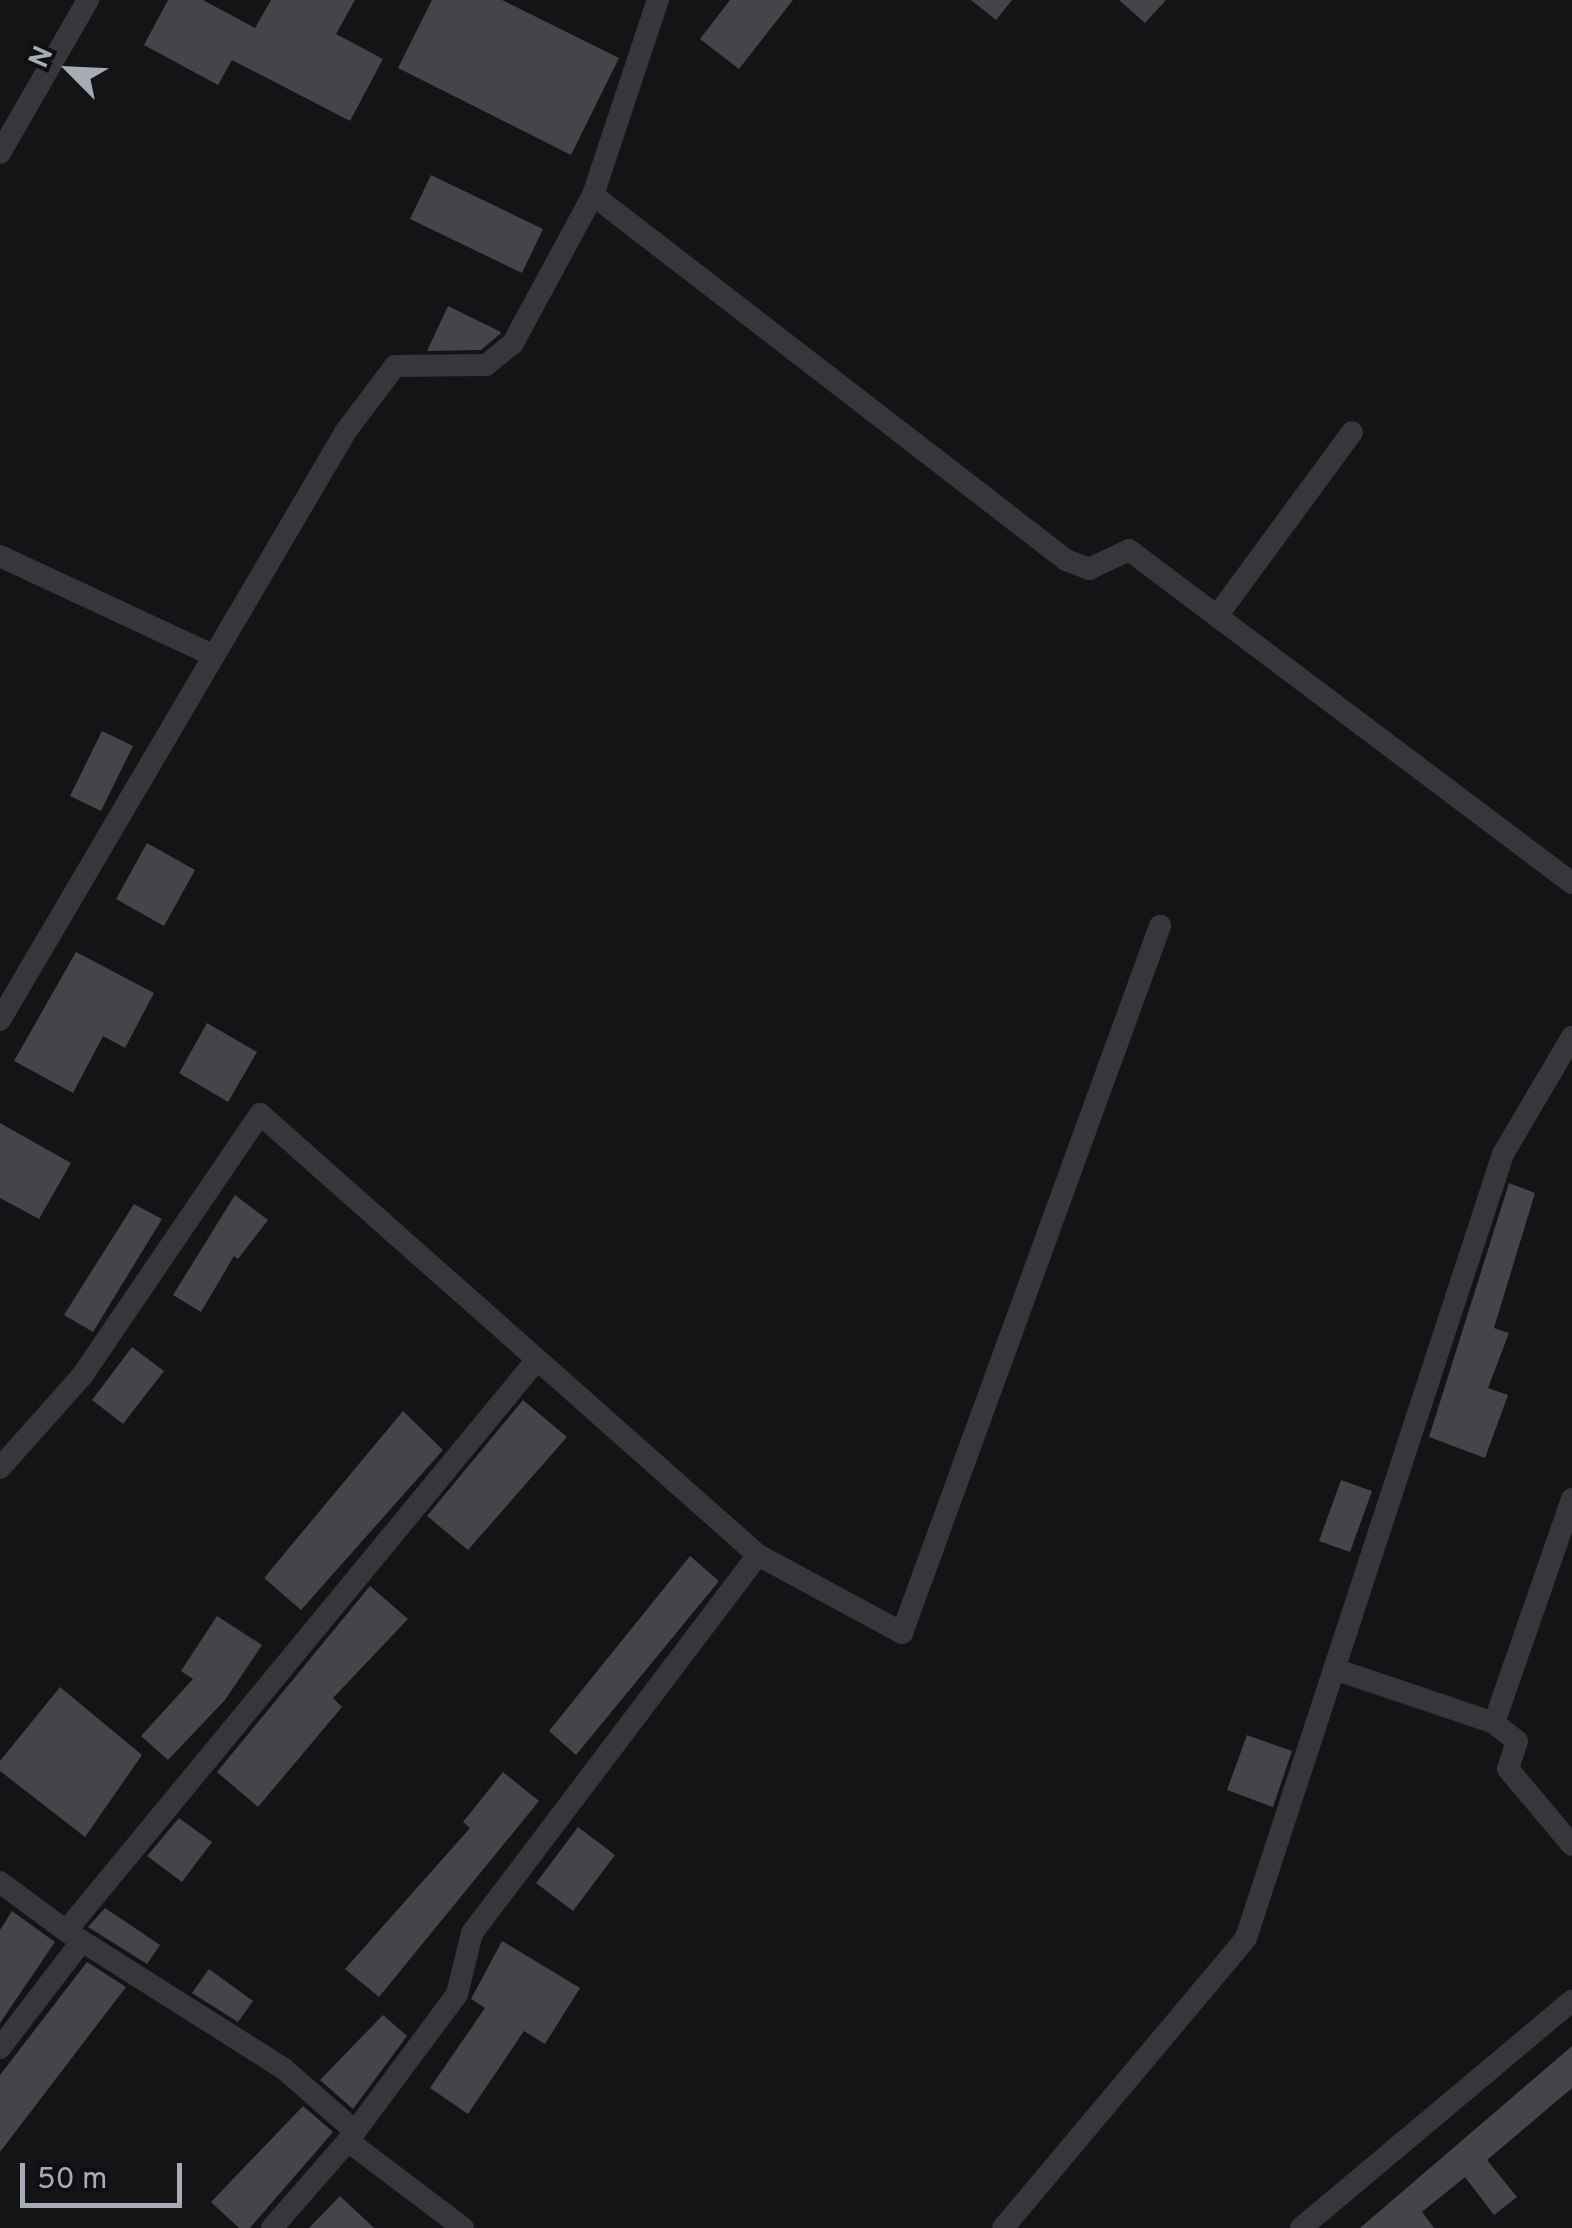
<!DOCTYPE html>
<style>
body{margin:0}
#map{position:relative;width:1572px;height:2228px;overflow:hidden;background:#141416;font-family:Overpass,sans-serif}
div>[style]{position:absolute}
[style*='--x']{left:calc(var(--x)*1px);top:calc(var(--y)*1px);width:calc(var(--w)*1px);rotate:calc(var(--a)*1deg)}
.building>*{inset:0;background:#444449}
.minor>*{height:22px;margin:-11px;padding:0 11px;transform-origin:11px;border-radius:11px;background:#36363b}
span{translate:-50% -50%;white-space:nowrap;text-align:center;line-height:1.15;-webkit-text-stroke:8px #0f0f11;paint-order:stroke}
.north{position:absolute;left:20px;top:20px;width:100px;height:100px;-webkit-text-stroke:8px #0f0f11;paint-order:stroke;rotate:294deg;font-size:28px;font-weight:700;line-height:40px;text-align:center;color:#a7abb5}
.north::after{content:'';display:block;margin:auto;width:35px;height:45px;background:#a7abb5;clip-path:polygon(50% 0,100% 100%,50% 72%,0 100%)}
.scale{position:absolute;left:20px;top:2163px;width:162px;height:45px;box-sizing:border-box;border:5px solid #a7abb5;border-top:0;padding-left:12px;font-size:30px;line-height:35px;white-space:nowrap;color:#a7abb5;-webkit-text-stroke:8px #0f0f11;paint-order:stroke}
</style>
<div id="map">
<div class="building">
<i style="clip-path:polygon(168px 0,203px 0,255px 28px,271px 0,355px 0,336px 34px,383px 59px,350px 121px,232px 60px,218px 85px,144px 45px)"></i>
<i style="clip-path:polygon(432px 0,502px 0,619px 58px,571px 155px,398px 68px)"></i>
<i style="clip-path:polygon(730px 0,793px 0,739px 69px,700px 39px)"></i>
<i style="clip-path:polygon(971px 0,1012px 0,996px 20px)"></i>
<i style="clip-path:polygon(1119px 0,1166px 0,1145px 23px)"></i>
<i style="clip-path:polygon(431px 175px,543px 229px,522px 273px,410px 219px)"></i>
<i style="clip-path:polygon(448px 306px,501px 332px,500px 334px,481px 350px,427px 351px)"></i>
<i style="clip-path:polygon(102px 731px,133px 746px,101px 811px,70px 796px)"></i>
<i style="clip-path:polygon(147px 843px,195px 870px,164px 926px,116px 899px)"></i>
<i style="clip-path:polygon(76px 952px,154px 993px,125px 1048px,103px 1036px,73px 1093px,14px 1061px)"></i>
<i style="clip-path:polygon(207px 1023px,257px 1052px,228px 1102px,179px 1073px)"></i>
<i style="clip-path:polygon(0 1123px,71px 1163px,39px 1219px,0 1198px)"></i>
<i style="clip-path:polygon(1509px 1183px,1535px 1193px,1494px 1328px,1509px 1333px,1488px 1388px,1508px 1395px,1485px 1458px,1429px 1437px)"></i>
<i style="clip-path:polygon(235px 1195px,268px 1220px,238px 1259px,234px 1256px,201px 1312px,173px 1295px)"></i>
<i style="clip-path:polygon(134px 1204px,162px 1219px,93px 1332px,64px 1315px)"></i>
<i style="clip-path:polygon(132px 1347px,164px 1371px,123px 1424px,92px 1400px)"></i>
<i style="clip-path:polygon(523px 1400px,567px 1437px,468px 1550px,427px 1516px)"></i>
<i style="clip-path:polygon(403px 1411px,443px 1450px,301px 1610px,264px 1578px)"></i>
<i style="clip-path:polygon(1341px 1480px,1372px 1491px,1350px 1552px,1319px 1541px)"></i>
<i style="clip-path:polygon(690px 1556px,719px 1581px,576px 1755px,549px 1731px)"></i>
<i style="clip-path:polygon(370px 1586px,408px 1619px,333px 1698px,342px 1707px,258px 1807px,217px 1772px)"></i>
<i style="clip-path:polygon(217px 1616px,262px 1645px,225px 1700px,168px 1760px,141px 1736px,193px 1679px,181px 1671px)"></i>
<i style="clip-path:polygon(60px 1687px,142px 1755px,85px 1837px,0 1771px,0 1761px)"></i>
<i style="clip-path:polygon(1247px 1735px,1292px 1751px,1273px 1807px,1227px 1790px)"></i>
<i style="clip-path:polygon(503px 1772px,539px 1801px,379px 1997px,345px 1969px,470px 1828px,463px 1822px)"></i>
<i style="clip-path:polygon(179px 1818px,212px 1842px,182px 1882px,147px 1856px)"></i>
<i style="clip-path:polygon(578px 1827px,615px 1855px,573px 1911px,536px 1883px)"></i>
<i style="clip-path:polygon(105px 1908px,160px 1945px,147px 1964px,88px 1927px)"></i>
<i style="clip-path:polygon(12px 1911px,55px 1942px,0 2023px,0 1930px)"></i>
<i style="clip-path:polygon(502px 1941px,580px 1988px,545px 2044px,524px 2031px,468px 2114px,430px 2088px,485px 2008px,471px 1999px)"></i>
<i style="clip-path:polygon(87px 1962px,126px 1987px,0 2152px,0 2075px)"></i>
<i style="clip-path:polygon(209px 1969px,253px 2001px,238px 2022px,192px 1993px)"></i>
<i style="clip-path:polygon(383px 2015px,407px 2036px,353px 2109px,320px 2080px)"></i>
<i style="clip-path:polygon(1572px 2046px,1572px 2088px,1487px 2160px,1517px 2197px,1494px 2215px,1465px 2177px,1422px 2212px,1434px 2228px,1360px 2228px)"></i>
<i style="clip-path:polygon(303px 2106px,333px 2132px,250px 2228px,239px 2228px,211px 2202px)"></i>
<i style="clip-path:polygon(340px 2196px,374px 2228px,309px 2228px)"></i>
</div>
<div class="minor">
<i style="--x:0;--y:153;--w:177;--a:-60.1"></i>
<i style="--x:593;--y:195;--w:597;--a:37.66"></i>
<i style="--x:1066;--y:560;--w:25;--a:21"></i>
<i style="--x:1089;--y:569;--w:44;--a:-25.4"></i>
<i style="--x:1129;--y:550;--w:554;--a:36.93"></i>
<i style="--x:0;--y:556;--w:236;--a:25"></i>
<i style="--x:1217;--y:616;--w:228;--a:-53.7"></i>
<i style="--x:0;--y:1020;--w:683;--a:-59.57"></i>
<i style="--x:346;--y:431;--w:81;--a:-53"></i>
<i style="--x:395;--y:366;--w:91;--a:-0.6"></i>
<i style="--x:486;--y:365;--w:35;--a:-39"></i>
<i style="--x:513;--y:343;--w:168;--a:-61.6"></i>
<i style="--x:593;--y:195;--w:206;--a:-71.6"></i>
<i style="--x:0;--y:1468;--w:123;--a:-48.3"></i>
<i style="--x:82;--y:1376;--w:317;--a:-55.8"></i>
<i style="--x:260;--y:1114;--w:665;--a:41.53"></i>
<i style="--x:758;--y:1555;--w:164;--a:28.4"></i>
<i style="--x:902;--y:1633;--w:753;--a:-69.95"></i>
<i style="--x:1572;--y:1499;--w:237;--a:109.2"></i>
<i style="--x:1494;--y:1723;--w:29;--a:38"></i>
<i style="--x:1517;--y:1741;--w:29;--a:108"></i>
<i style="--x:1508;--y:1769;--w:99;--a:49.9"></i>
<i style="--x:1334;--y:1669;--w:169;--a:18.6"></i>
<i style="--x:0;--y:1882;--w:82;--a:36.6"></i>
<i style="--x:66;--y:1931;--w:737;--a:-50.5"></i>
<i style="--x:66;--y:1931;--w:257;--a:32.3"></i>
<i style="--x:283;--y:2068;--w:96;--a:41.2"></i>
<i style="--x:0;--y:2048;--w:133;--a:-52.6"></i>
<i style="--x:348;--y:2141;--w:144;--a:37.1"></i>
<i style="--x:272;--y:2228;--w:116;--a:-48.9"></i>
<i style="--x:348;--y:2141;--w:183;--a:-53.4"></i>
<i style="--x:457;--y:1994;--w:63;--a:-76.2"></i>
<i style="--x:472;--y:1933;--w:474;--a:-52.9"></i>
<i style="--x:1003;--y:2228;--w:378;--a:-50"></i>
<i style="--x:1246;--y:1938;--w:825;--a:-71.85"></i>
<i style="--x:1503;--y:1154;--w:136;--a:-59.5"></i>
<i style="--x:1301;--y:2228;--w:354;--a:-40"></i>
</div>
<div class="north">N</div>
<div class="scale">50 m</div>
</div>
